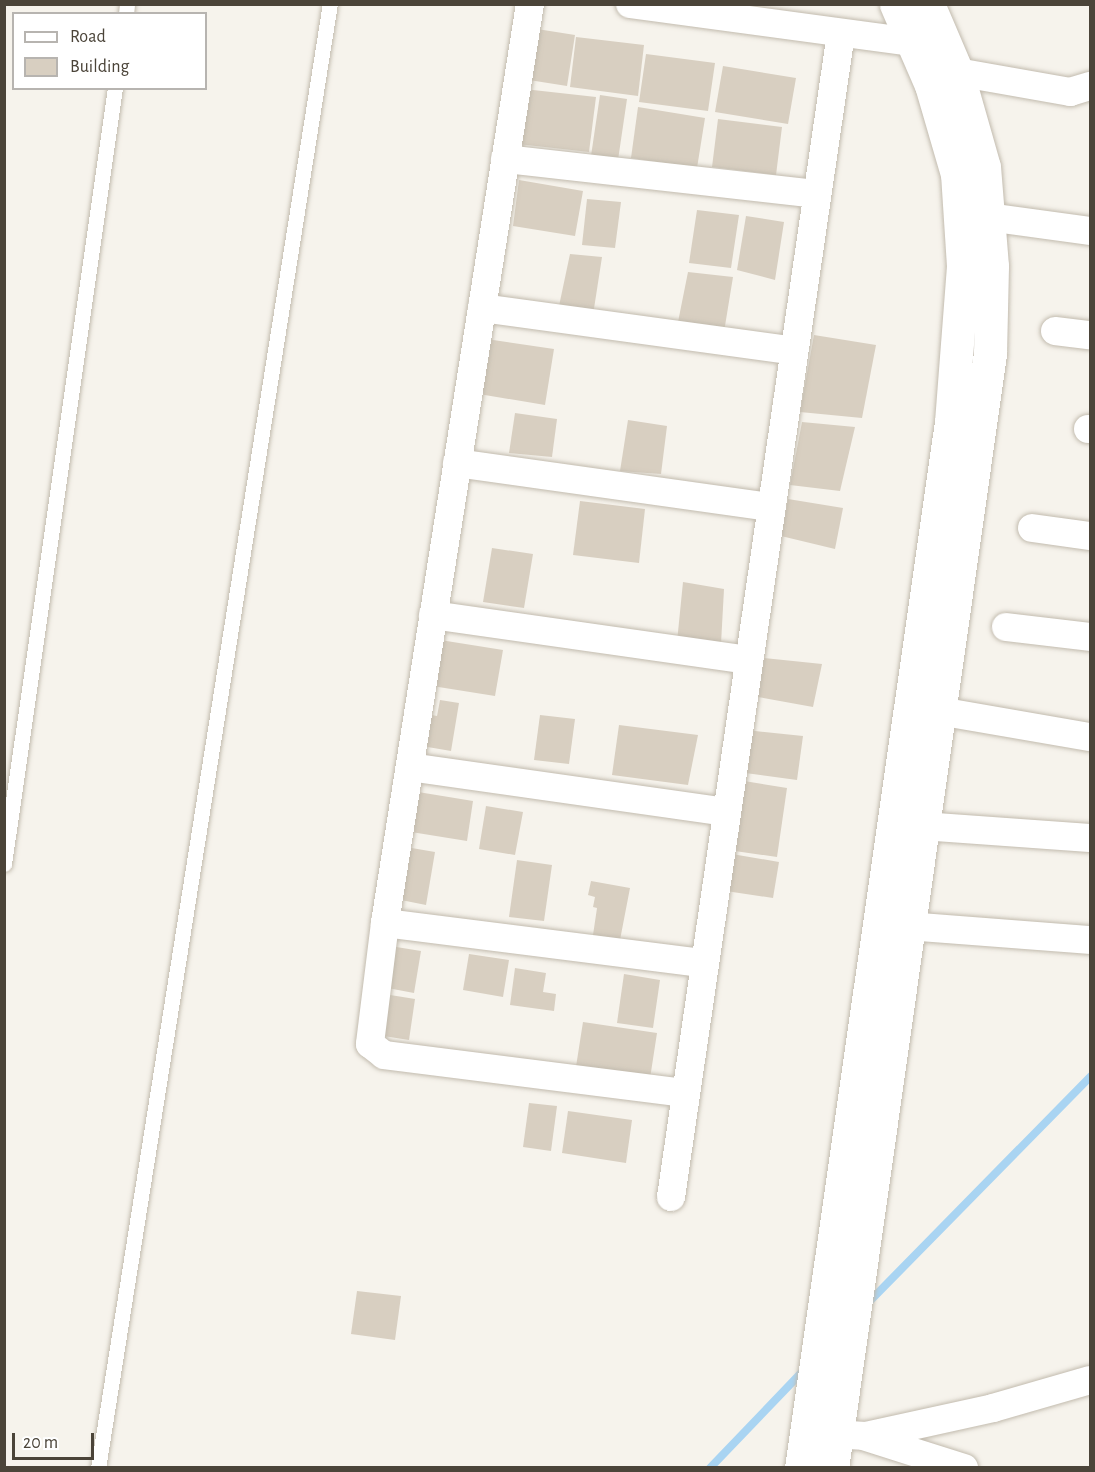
<!DOCTYPE html>
<style>
body{margin:0}
#map{position:relative;width:1095px;height:1472px;overflow:hidden;background:#f6f3ec;font-family:"Alegreya Sans",sans-serif}
div>[style]{position:absolute}
[style*='--x']{left:calc(var(--x)*1px);top:calc(var(--y)*1px);width:calc(var(--w)*1px);rotate:calc(var(--a)*1deg)}
.stream>*{height:8px;margin:-4px;padding:0 4px;transform-origin:4px;border-radius:4px;background:#a9d4f2}
.building>*{inset:0;background:#d8cfc1}
.roads{filter:drop-shadow(0 0 2px #c2bbae) drop-shadow(0 0 2px #c2bbae)}
.service>*{height:15px;margin:-7.5px;padding:0 7.5px;transform-origin:7.5px;border-radius:7.5px;background:#fff}
.minor>*{height:28px;margin:-14px;padding:0 14px;transform-origin:14px;border-radius:14px;background:#fff}
.tertiary>*{height:33px;margin:-16.5px;padding:0 16.5px;transform-origin:16.5px;border-radius:16.5px;background:#fff}
span{translate:-50% -50%;white-space:nowrap;text-align:center;line-height:1.15;-webkit-text-stroke:4.5px #fff;paint-order:stroke}
.frame{position:absolute;inset:0;border:6px solid #4b4439;pointer-events:none}
.legend{position:absolute;left:12px;top:12px;width:195px;height:78px;box-sizing:border-box;background:#fff;border:2px solid #b7b4b0;margin:0;padding:8px 10px;list-style:none;font-size:18px;color:#4b4439}
.legend li{display:flex;align-items:center;gap:12px;height:30px}
.legend b{width:30px;border:2px solid #b7b4b0}
.scale{position:absolute;left:12px;top:1433px;width:82px;height:27px;box-sizing:border-box;border:3px solid #4b4439;border-top:0;padding-left:8px;font-size:18px;line-height:21px;white-space:nowrap;color:#4b4439;-webkit-text-stroke:4px #fff;paint-order:stroke}
</style>
<div id="map">
<div class="stream">
<i style="--x:866;--y:1305;--w:320;--a:-45.5"></i>
<i style="--x:710;--y:1468;--w:137;--a:-46.2"></i>
</div>
<div class="building">
<i style="clip-path:polygon(537px 29px,575px 35px,567px 86px,529px 80px)"></i>
<i style="clip-path:polygon(576px 37px,644px 45px,638px 96px,570px 87px)"></i>
<i style="clip-path:polygon(646px 54px,715px 63px,708px 111px,639px 102px)"></i>
<i style="clip-path:polygon(723px 66px,796px 78px,788px 124px,715px 112px)"></i>
<i style="clip-path:polygon(524px 89px,596px 97px,589px 152px,518px 144px)"></i>
<i style="clip-path:polygon(600px 95px,627px 99px,618px 160px,591px 156px)"></i>
<i style="clip-path:polygon(638px 107px,705px 118px,697px 168px,631px 158px)"></i>
<i style="clip-path:polygon(718px 119px,782px 127px,776px 175px,712px 167px)"></i>
<i style="clip-path:polygon(519px 180px,583px 191px,575px 236px,513px 226px)"></i>
<i style="clip-path:polygon(587px 199px,621px 202px,615px 248px,582px 245px)"></i>
<i style="clip-path:polygon(697px 210px,739px 215px,731px 268px,689px 263px)"></i>
<i style="clip-path:polygon(746px 216px,784px 222px,775px 280px,737px 270px)"></i>
<i style="clip-path:polygon(570px 254px,602px 257px,593px 315px,559px 306px)"></i>
<i style="clip-path:polygon(688px 272px,733px 277px,724px 332px,677px 327px)"></i>
<i style="clip-path:polygon(814px 335px,876px 345px,862px 418px,800px 412px)"></i>
<i style="clip-path:polygon(480px 338px,554px 349px,545px 405px,473px 393px)"></i>
<i style="clip-path:polygon(515px 413px,557px 419px,552px 457px,509px 453px)"></i>
<i style="clip-path:polygon(628px 420px,667px 426px,661px 474px,620px 471px)"></i>
<i style="clip-path:polygon(802px 422px,855px 427px,840px 491px,790px 485px)"></i>
<i style="clip-path:polygon(788px 499px,843px 508px,835px 549px,781px 536px)"></i>
<i style="clip-path:polygon(580px 501px,645px 509px,639px 563px,573px 555px)"></i>
<i style="clip-path:polygon(492px 548px,533px 554px,524px 608px,483px 602px)"></i>
<i style="clip-path:polygon(683px 582px,724px 589px,721px 644px,677px 642px)"></i>
<i style="clip-path:polygon(434px 639px,503px 650px,495px 696px,426px 685px)"></i>
<i style="clip-path:polygon(764px 658px,822px 664px,813px 707px,758px 697px)"></i>
<i style="clip-path:polygon(440px 700px,459px 703px,451px 751px,416px 745px,421px 713px,437px 716px)"></i>
<i style="clip-path:polygon(540px 715px,575px 719px,569px 764px,534px 760px)"></i>
<i style="clip-path:polygon(619px 725px,698px 735px,688px 785px,612px 775px)"></i>
<i style="clip-path:polygon(746px 730px,803px 736px,797px 780px,738px 772px)"></i>
<i style="clip-path:polygon(738px 780px,787px 788px,777px 857px,728px 850px)"></i>
<i style="clip-path:polygon(412px 791px,473px 801px,467px 841px,405px 831px)"></i>
<i style="clip-path:polygon(486px 806px,523px 812px,515px 855px,479px 849px)"></i>
<i style="clip-path:polygon(400px 846px,435px 852px,426px 905px,391px 898px)"></i>
<i style="clip-path:polygon(732px 854px,779px 862px,773px 898px,726px 891px)"></i>
<i style="clip-path:polygon(517px 860px,552px 865px,544px 921px,509px 917px)"></i>
<i style="clip-path:polygon(591px 881px,630px 888px,620px 940px,593px 935px,597px 908px,593px 907px,595px 897px,588px 895px)"></i>
<i style="clip-path:polygon(384px 945px,421px 951px,414px 993px,377px 986px)"></i>
<i style="clip-path:polygon(469px 954px,509px 960px,503px 997px,463px 990px)"></i>
<i style="clip-path:polygon(515px 968px,546px 973px,543px 992px,556px 994px,554px 1011px,510px 1005px)"></i>
<i style="clip-path:polygon(624px 974px,660px 980px,653px 1028px,617px 1023px)"></i>
<i style="clip-path:polygon(378px 993px,415px 999px,409px 1040px,371px 1034px)"></i>
<i style="clip-path:polygon(583px 1022px,657px 1033px,649px 1085px,575px 1073px)"></i>
<i style="clip-path:polygon(529px 1103px,557px 1106px,551px 1151px,523px 1147px)"></i>
<i style="clip-path:polygon(568px 1111px,632px 1120px,626px 1163px,562px 1153px)"></i>
<i style="clip-path:polygon(357px 1291px,401px 1296px,395px 1340px,351px 1334px)"></i>
</div>
<div class="roads">
<div class="service">
<i style="--x:126;--y:14;--w:10;--a:-84"></i>
<i style="--x:4;--y:864;--w:784;--a:-81.86"></i>
<i style="--x:98;--y:1468;--w:1482;--a:-81"></i>
</div>
<div class="minor">
<i style="--x:530;--y:4;--w:930;--a:98.97"></i>
<i style="--x:385;--y:923;--w:122;--a:97.1"></i>
<i style="--x:370;--y:1044;--w:18;--a:38"></i>
<i style="--x:384;--y:1055;--w:302;--a:7.2"></i>
<i style="--x:630;--y:4;--w:305;--a:7.7"></i>
<i style="--x:957;--y:72;--w:115;--a:10"></i>
<i style="--x:1070;--y:92;--w:21;--a:-17"></i>
<i style="--x:505;--y:159;--w:314;--a:6.4"></i>
<i style="--x:988;--y:217;--w:103;--a:7.8"></i>
<i style="--x:482;--y:308;--w:315;--a:7.8"></i>
<i style="--x:1055;--y:331;--w:35;--a:7"></i>
<i style="--x:1088;--y:429;--w:2;--a:0"></i>
<i style="--x:457;--y:463;--w:317;--a:8"></i>
<i style="--x:1032;--y:528;--w:59;--a:7.9"></i>
<i style="--x:433;--y:615;--w:318;--a:8.1"></i>
<i style="--x:1006;--y:627;--w:85;--a:6.8"></i>
<i style="--x:939;--y:711;--w:153;--a:9.8"></i>
<i style="--x:410;--y:767;--w:319;--a:8.1"></i>
<i style="--x:922;--y:826;--w:168;--a:4.1"></i>
<i style="--x:385;--y:923;--w:321;--a:7.2"></i>
<i style="--x:908;--y:926;--w:183;--a:4.4"></i>
<i style="--x:671;--y:1197;--w:1176;--a:-81.69"></i>
<i style="--x:814;--y:1433;--w:52;--a:3.3"></i>
<i style="--x:866;--y:1436;--w:130;--a:-12.4"></i>
<i style="--x:993;--y:1408;--w:101;--a:-16.1"></i>
<i style="--x:866;--y:1437;--w:103;--a:17.6"></i>
</div>
<div class="tertiary">
<i style="--x:801;--y:1468;--w:1057;--a:-81.84"></i>
<i style="--x:951;--y:422;--w:156;--a:-85.6"></i>
<i style="--x:963;--y:266;--w:92;--a:-93.7"></i>
<i style="--x:957;--y:174;--w:93;--a:-106.3"></i>
<i style="--x:931;--y:85;--w:88;--a:-113.4"></i>
<i style="--x:832;--y:1468;--w:1125;--a:-81.93"></i>
<i style="--x:990;--y:354;--w:88;--a:-88.7"></i>
<i style="--x:992;--y:266;--w:99;--a:-94.6"></i>
<i style="--x:984;--y:167;--w:99;--a:-105.9"></i>
<i style="--x:957;--y:72;--w:74;--a:-113.1"></i>
</div>
</div>
<div class="frame"></div>
<ul class="legend">
<li><b style="height:8px;background:#fff"></b>Road</li>
<li><b style="height:16px;background:#d8cfc1"></b>Building</li>
</ul>
<div class="scale">20 m</div>
</div>
